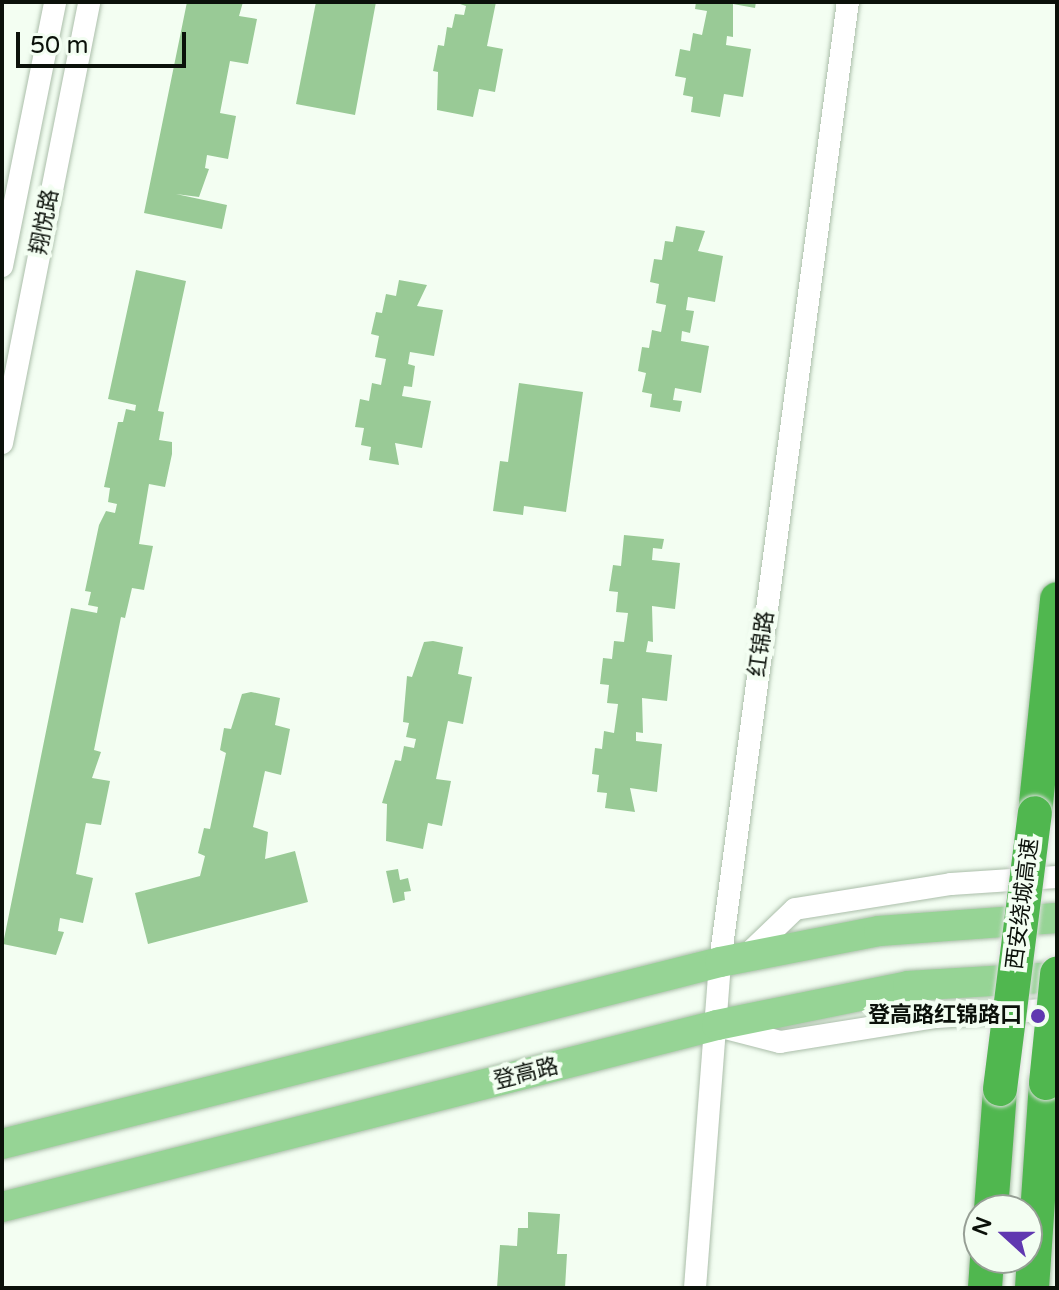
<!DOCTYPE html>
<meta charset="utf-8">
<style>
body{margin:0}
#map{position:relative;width:1059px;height:1290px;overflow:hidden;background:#f3fef2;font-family:"Varela Round","Noto Sans SC",sans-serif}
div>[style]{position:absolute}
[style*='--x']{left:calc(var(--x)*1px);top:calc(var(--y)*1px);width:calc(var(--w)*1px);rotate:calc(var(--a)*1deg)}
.building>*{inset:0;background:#99ca96}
.roads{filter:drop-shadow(0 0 2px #abbeaa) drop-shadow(0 0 2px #abbeaa)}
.minor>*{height:22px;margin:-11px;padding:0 11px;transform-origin:11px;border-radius:11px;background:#fff}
.major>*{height:30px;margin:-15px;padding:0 15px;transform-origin:15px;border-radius:15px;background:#96d495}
.highway>*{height:34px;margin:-17px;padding:0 17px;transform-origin:17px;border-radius:17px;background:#50b74f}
.bridges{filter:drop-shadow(0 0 2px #dddedd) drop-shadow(0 0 2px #dddedd)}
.highway-bridge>*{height:34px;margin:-17px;padding:0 17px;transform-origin:17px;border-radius:17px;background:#50b74f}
.dots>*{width:22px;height:22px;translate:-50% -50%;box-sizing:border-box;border:4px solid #f3fef2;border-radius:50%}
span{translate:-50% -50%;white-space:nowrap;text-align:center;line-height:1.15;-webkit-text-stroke:8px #f3fef2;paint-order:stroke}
.street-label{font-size:22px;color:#0b110a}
.poi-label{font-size:22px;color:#0b110a;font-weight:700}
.right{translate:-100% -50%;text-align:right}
.frame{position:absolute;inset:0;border:4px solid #0b110a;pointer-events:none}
.north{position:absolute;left:963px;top:1194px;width:80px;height:80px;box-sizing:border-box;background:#f3fef2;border:2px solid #969f95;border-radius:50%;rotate:291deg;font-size:22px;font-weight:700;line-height:32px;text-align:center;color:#0b110a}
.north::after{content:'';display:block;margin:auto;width:28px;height:36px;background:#6038b0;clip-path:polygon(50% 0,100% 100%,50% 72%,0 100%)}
.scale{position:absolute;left:16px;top:32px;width:170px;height:36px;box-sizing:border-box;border:4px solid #0b110a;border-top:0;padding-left:10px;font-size:24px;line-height:28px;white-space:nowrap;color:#0b110a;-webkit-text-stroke:6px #f3fef2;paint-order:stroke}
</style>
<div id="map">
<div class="building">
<i style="clip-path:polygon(187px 2px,243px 2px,239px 16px,257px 19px,248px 64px,230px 61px,220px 113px,236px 116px,228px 159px,207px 155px,205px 168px,209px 169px,199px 197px,176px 194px,227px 205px,222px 229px,144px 213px)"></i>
<i style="clip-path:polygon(316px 2px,376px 2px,355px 115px,296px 104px)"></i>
<i style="clip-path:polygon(454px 2px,496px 2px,487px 46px,503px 49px,495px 92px,479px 89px,473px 117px,437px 110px,438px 72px,433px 71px,438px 45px,444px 46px,447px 27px,452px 28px,455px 14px,464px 15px,466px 6px)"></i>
<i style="clip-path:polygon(696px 2px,756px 2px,755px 8px,733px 4px,733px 37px,727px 36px,726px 45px,751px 49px,743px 97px,724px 94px,720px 117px,691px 112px,693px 97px,683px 95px,686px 78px,675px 76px,680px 49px,690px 51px,693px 33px,702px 35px,707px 11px,695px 9px)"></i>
<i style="clip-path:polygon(676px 226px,705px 231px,698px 251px,723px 256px,715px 302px,688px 297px,686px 310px,694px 311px,690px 333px,682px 331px,681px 341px,709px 346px,701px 393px,675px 388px,673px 400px,682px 401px,680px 412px,650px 407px,652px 394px,642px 392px,646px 373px,638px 371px,642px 347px,649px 348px,652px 330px,661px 332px,666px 305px,656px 303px,659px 284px,650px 282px,654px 259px,662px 260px,665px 241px,673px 242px)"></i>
<i style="clip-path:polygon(136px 270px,186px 281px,158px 411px,164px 412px,159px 440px,172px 442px,172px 454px,165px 487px,149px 484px,139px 544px,153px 546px,144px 590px,132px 588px,125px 618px,121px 617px,94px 750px,101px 752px,92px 778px,110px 781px,101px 825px,86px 823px,76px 874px,93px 878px,83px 923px,60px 918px,58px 931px,64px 932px,56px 955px,3px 944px,71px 608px,97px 613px,98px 607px,88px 605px,91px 592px,85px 591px,99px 525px,106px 511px,115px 513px,117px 504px,108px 502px,110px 488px,104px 487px,118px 422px,123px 422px,126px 409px,135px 411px,136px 405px,108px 399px)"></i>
<i style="clip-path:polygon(399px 280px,427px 285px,417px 306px,443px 310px,434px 356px,410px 352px,408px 364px,415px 366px,412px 387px,404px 386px,402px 396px,431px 401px,422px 448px,395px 443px,399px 465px,369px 460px,371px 447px,361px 445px,364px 428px,355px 427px,360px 399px,369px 401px,372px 383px,381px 385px,386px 359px,375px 357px,379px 336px,371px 334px,376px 312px,382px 313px,386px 294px,396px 296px)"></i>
<i style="clip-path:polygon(519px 383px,583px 392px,566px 512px,524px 506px,523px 515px,493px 511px,500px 461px,508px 462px)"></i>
<i style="clip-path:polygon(624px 535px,664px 539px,662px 549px,653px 548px,652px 560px,680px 563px,675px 609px,652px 606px,653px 642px,648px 641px,646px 652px,672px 655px,667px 701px,642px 698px,643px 733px,636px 732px,636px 741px,662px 744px,657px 792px,630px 788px,635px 812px,605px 808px,607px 793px,597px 792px,599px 775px,592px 774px,595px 748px,602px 749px,604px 731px,614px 733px,618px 704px,607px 703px,609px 685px,600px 684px,603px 658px,612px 659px,614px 641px,624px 642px,628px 613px,616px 612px,618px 592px,609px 591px,613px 565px,621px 566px)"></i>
<i style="clip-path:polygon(433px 641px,463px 647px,458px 674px,472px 677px,463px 724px,448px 721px,436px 779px,451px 781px,442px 826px,428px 823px,423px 849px,386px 841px,387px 804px,382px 803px,395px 760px,401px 761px,404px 746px,414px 748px,416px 739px,406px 737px,409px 723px,403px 722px,407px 676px,412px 677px,424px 642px)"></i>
<i style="clip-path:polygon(251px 692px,280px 698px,275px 725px,290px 729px,281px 775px,265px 771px,253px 827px,268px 832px,265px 859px,295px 851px,308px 902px,148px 944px,135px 893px,200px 876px,205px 856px,198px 853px,204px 828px,210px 829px,226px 753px,220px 750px,224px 728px,231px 729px,242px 694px)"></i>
<i style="clip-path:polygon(398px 869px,400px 880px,408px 878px,411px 891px,404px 892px,405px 900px,393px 903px,386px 871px)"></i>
<i style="clip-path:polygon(528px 1212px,560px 1214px,557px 1254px,567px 1254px,565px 1288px,497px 1288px,500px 1245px,517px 1246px,518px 1228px,528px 1228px)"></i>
</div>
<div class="roads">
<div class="minor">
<i style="--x:2;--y:266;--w:269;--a:-78.6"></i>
<i style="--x:2;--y:443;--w:449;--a:-78.8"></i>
<i style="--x:745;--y:957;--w:69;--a:-43.8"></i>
<i style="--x:795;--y:909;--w:158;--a:-9.1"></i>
<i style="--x:951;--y:884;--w:106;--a:-3.8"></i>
<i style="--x:722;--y:1027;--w:60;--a:14.5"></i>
<i style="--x:780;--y:1042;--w:158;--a:-9.1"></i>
<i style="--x:936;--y:1017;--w:121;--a:-3.8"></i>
<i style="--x:695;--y:1288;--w:327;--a:-85.6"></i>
<i style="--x:720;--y:962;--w:968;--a:-82.41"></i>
</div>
<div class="major">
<i style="--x:2;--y:1144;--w:741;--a:-14.22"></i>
<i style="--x:720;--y:962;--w:162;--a:-11"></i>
<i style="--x:879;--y:931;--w:178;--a:-4.2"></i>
<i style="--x:2;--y:1207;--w:738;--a:-14.28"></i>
<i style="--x:717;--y:1025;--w:195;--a:-11.5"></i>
<i style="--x:908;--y:986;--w:149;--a:-3.5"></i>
</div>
<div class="highway">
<i style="--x:1035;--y:813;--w:215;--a:-84.1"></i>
<i style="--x:991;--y:1210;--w:121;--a:-85.7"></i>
<i style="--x:985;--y:1288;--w:30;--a:-86"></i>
<i style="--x:1032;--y:1288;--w:205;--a:-86.1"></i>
</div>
</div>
<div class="bridges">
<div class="highway-bridge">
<i style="--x:1046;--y:1083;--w:110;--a:-84.2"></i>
<i style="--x:1000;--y:1089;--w:278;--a:-82.8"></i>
</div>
</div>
<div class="dots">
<i style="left:1038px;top:1016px;background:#6038b0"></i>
</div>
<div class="street-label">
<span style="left:45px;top:222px;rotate:-79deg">翔悦路</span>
<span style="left:762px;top:644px;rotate:-82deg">红锦路</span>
<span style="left:1023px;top:904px;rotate:-83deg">西安绕城高速</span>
<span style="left:526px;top:1074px;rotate:-14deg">登高路</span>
</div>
<div class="poi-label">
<span class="right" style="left:1022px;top:1016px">登高路红锦路口</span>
</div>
<div class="frame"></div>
<div class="north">N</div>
<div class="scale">50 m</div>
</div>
